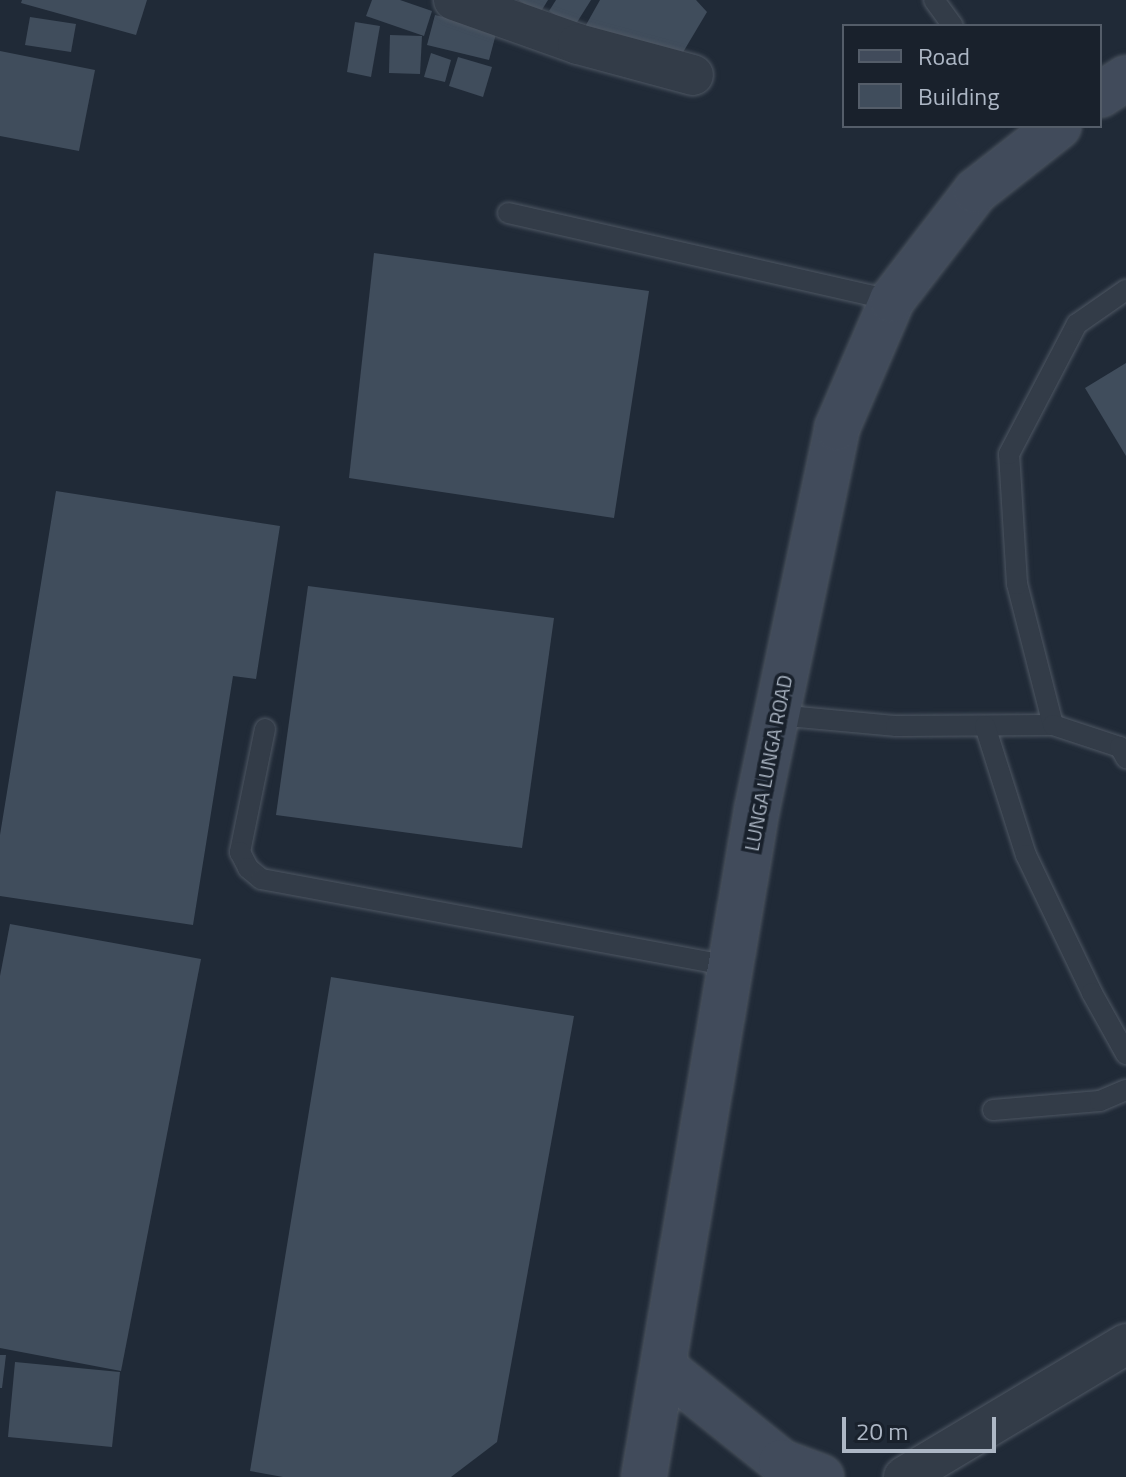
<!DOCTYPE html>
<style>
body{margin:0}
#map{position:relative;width:1126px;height:1477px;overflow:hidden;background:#202a37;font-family:"Titillium Web",sans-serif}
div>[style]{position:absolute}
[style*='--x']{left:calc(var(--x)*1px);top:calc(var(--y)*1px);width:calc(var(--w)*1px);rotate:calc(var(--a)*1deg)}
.building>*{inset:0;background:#404d5c}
.roads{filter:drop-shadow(0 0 2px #4e5763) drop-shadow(0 0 2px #4e5763)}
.lane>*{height:20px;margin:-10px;padding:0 10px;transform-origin:10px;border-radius:10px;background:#333c48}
.street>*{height:40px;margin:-20px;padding:0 20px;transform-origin:20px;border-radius:20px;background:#333c48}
.secondary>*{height:44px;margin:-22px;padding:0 22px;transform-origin:22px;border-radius:22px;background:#414b5b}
span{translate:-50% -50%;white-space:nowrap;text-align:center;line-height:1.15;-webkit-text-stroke:7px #19212c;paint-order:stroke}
.street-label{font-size:20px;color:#adb7c5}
.legend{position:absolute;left:842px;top:24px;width:260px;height:104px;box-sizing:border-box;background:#19212c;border:2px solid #545d69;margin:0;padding:10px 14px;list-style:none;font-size:24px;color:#adb7c5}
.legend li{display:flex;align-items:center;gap:16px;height:40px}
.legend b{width:40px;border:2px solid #545d69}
.scale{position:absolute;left:842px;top:1417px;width:154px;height:36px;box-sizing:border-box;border:4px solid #adb7c5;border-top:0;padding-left:10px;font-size:24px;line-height:28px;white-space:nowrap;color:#adb7c5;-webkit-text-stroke:6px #19212c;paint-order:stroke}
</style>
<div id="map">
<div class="building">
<i style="clip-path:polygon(22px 0,147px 0,136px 35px,21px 3px)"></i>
<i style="clip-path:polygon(372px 0,400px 0,432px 11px,424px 36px,366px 16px)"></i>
<i style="clip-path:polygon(518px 0,548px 0,540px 13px)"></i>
<i style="clip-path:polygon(556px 0,591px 0,574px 27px,549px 11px)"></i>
<i style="clip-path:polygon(600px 0,696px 0,707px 12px,676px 64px,582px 32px)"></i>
<i style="clip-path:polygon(435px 15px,497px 30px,489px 60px,427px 45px)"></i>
<i style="clip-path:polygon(30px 17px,76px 24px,71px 52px,25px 45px)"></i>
<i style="clip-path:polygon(355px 22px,380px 26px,371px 77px,347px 72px)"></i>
<i style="clip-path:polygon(390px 35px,422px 36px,420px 74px,389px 73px)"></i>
<i style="clip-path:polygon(0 51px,95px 70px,79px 151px,0 136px)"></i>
<i style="clip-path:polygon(431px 53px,451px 60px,445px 82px,424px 77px)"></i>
<i style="clip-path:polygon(458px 57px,492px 67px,483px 97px,449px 86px)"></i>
<i style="clip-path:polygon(374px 253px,649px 291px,614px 518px,349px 478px)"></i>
<i style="clip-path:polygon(1126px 363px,1126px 456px,1085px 388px)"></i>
<i style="clip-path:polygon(56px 491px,280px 526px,256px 679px,233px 676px,193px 925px,0 896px,0 835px)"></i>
<i style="clip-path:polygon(308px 586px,554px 618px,522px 848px,276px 815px)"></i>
<i style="clip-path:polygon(10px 924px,201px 959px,121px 1371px,0 1348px,0 976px)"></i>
<i style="clip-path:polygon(331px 977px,574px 1016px,497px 1442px,451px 1477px,283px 1477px,250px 1471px)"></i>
<i style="clip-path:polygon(0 1355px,6px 1355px,2px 1388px,0 1388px)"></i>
<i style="clip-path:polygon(15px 1362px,120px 1372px,112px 1447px,8px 1437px)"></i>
</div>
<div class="roads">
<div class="lane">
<i style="--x:934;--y:0;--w:32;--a:54"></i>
<i style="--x:508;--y:213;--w:394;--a:12.8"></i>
<i style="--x:777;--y:715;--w:120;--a:5.3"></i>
<i style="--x:896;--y:726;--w:157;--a:-0.4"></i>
<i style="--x:1053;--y:725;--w:146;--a:-104.3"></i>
<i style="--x:1017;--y:584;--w:130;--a:-93.5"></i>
<i style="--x:1009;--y:454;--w:147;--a:-62.4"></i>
<i style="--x:1077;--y:324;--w:60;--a:-34.8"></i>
<i style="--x:1053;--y:725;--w:71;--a:18.2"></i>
<i style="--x:1120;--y:747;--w:13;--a:61"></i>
<i style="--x:985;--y:726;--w:135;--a:72.4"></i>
<i style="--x:1026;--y:855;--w:153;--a:64.4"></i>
<i style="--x:1092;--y:993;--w:70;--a:60.9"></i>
<i style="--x:265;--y:729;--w:126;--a:101.5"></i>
<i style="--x:240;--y:852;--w:18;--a:63"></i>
<i style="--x:248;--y:868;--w:17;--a:40"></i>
<i style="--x:261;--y:879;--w:477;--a:10.5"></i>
<i style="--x:993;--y:1110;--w:107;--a:-4.8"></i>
<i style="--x:1100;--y:1101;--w:28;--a:-23"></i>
</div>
<div class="street">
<i style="--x:454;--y:0;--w:132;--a:19.5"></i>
<i style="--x:578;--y:44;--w:119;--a:15.1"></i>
<i style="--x:904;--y:1477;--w:259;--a:-30.9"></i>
</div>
<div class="secondary">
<i style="--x:1100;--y:95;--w:31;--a:-33"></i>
<i style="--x:663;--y:1367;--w:151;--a:38.8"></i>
<i style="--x:781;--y:1462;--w:43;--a:20.6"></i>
<i style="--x:644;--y:1477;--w:677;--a:-80.4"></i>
<i style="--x:757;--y:809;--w:389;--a:-78.1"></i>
<i style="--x:837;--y:428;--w:139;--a:-66.7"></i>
<i style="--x:892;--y:300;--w:138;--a:-52.4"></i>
<i style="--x:976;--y:191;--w:105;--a:-38.1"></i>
</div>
</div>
<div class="street-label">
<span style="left:768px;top:763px;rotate:-79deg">LUNGA LUNGA ROAD</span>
</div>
<ul class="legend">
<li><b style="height:10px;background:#414b5b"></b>Road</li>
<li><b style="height:22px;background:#404d5c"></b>Building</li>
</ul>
<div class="scale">20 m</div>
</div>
